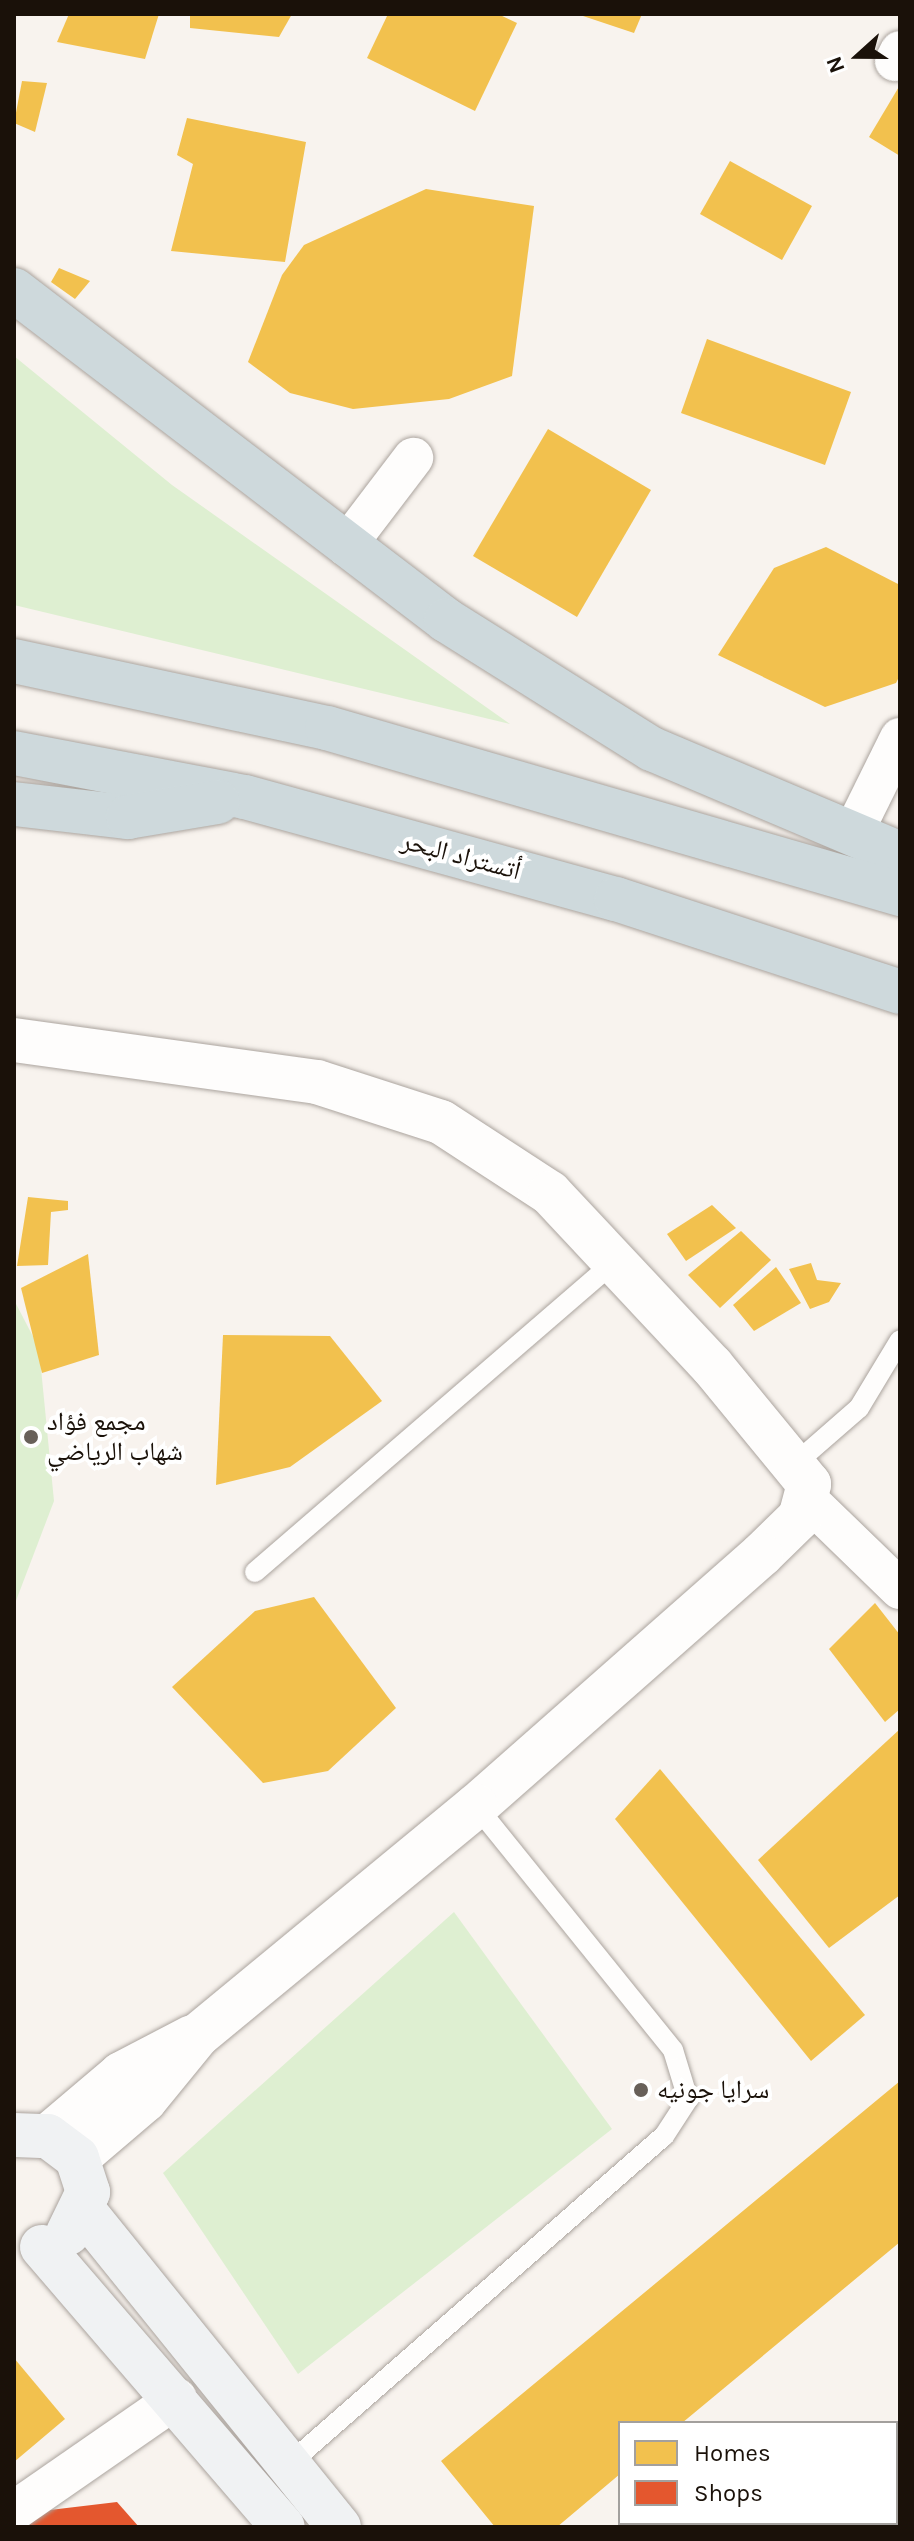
<!DOCTYPE html>
<meta charset="utf-8">
<style>
body{margin:0}
#map{position:relative;width:914px;height:2541px;overflow:hidden;background:#f8f3ee;font-family:Karla,"Noto Naskh Arabic",sans-serif}
div>[style]{position:absolute}
[style*='--x']{left:calc(var(--x)*1px);top:calc(var(--y)*1px);width:calc(var(--w)*1px);rotate:calc(var(--a)*1deg)}
.green>*{inset:0;background:#deefd1}
.homes>*{inset:0;background:#f2c14e}
.shops>*{inset:0;background:#e4572e}
.roads{filter:drop-shadow(0 0 2px #aba49e) drop-shadow(0 0 2px #aba49e)}
.service>*{height:20px;margin:-10px;padding:0 10px;transform-origin:10px;border-radius:10px;background:#fefdfc}
.minor>*{height:40px;margin:-20px;padding:0 20px;transform-origin:20px;border-radius:20px;background:#fefdfc}
.tertiary>*{height:44px;margin:-22px;padding:0 22px;transform-origin:22px;border-radius:22px;background:#fefdfc}
.secondary>*{height:44px;margin:-22px;padding:0 22px;transform-origin:22px;border-radius:22px;background:#f0f2f3}
.motorway>*{height:44px;margin:-22px;padding:0 22px;transform-origin:22px;border-radius:22px;background:#ced9dc}
.dots>*{width:22px;height:22px;translate:-50% -50%;box-sizing:border-box;border:4px solid #fff;border-radius:50%}
span{translate:-50% -50%;white-space:nowrap;text-align:center;line-height:1.15;-webkit-text-stroke:8px #fff;paint-order:stroke}
.street-label{font-size:26px;color:#1a1109}
.poi-label{font-size:26px;color:#1a1109}
.left{translate:0 -50%;text-align:left}
.frame{position:absolute;inset:0;border:16px solid #1a1109;pointer-events:none}
.legend{position:absolute;left:618px;top:2421px;width:280px;height:104px;box-sizing:border-box;background:#fff;border:2px solid #a3a09d;margin:0;padding:10px 14px;list-style:none;font-size:24px;color:#1a1109}
.legend li{display:flex;align-items:center;gap:16px;height:40px}
.legend b{width:40px;border:2px solid #a3a09d}
.north{position:absolute;left:818px;top:16px;width:80px;height:80px;-webkit-text-stroke:6px #fff;paint-order:stroke;rotate:249deg;font-size:22px;font-weight:700;line-height:32px;text-align:center;color:#1a1109}
.north::after{content:'';display:block;margin:auto;width:28px;height:36px;background:#1a1109;clip-path:polygon(50% 0,100% 100%,50% 72%,0 100%)}
</style>
<div id="map">
<div class="green">
<i style="clip-path:polygon(14px 356px,172px 485px,510px 724px,14px 605px)"></i>
<i style="clip-path:polygon(14px 1300px,39px 1348px,54px 1501px,14px 1606px)"></i>
<i style="clip-path:polygon(454px 1912px,612px 2129px,298px 2374px,163px 2173px)"></i>
</div>
<div class="homes">
<i style="clip-path:polygon(69px 14px,159px 14px,145px 59px,57px 42px)"></i>
<i style="clip-path:polygon(190px 14px,292px 14px,279px 37px,190px 28px)"></i>
<i style="clip-path:polygon(388px 14px,498px 14px,517px 23px,475px 111px,367px 58px)"></i>
<i style="clip-path:polygon(577px 14px,642px 14px,634px 33px)"></i>
<i style="clip-path:polygon(22px 81px,47px 83px,35px 132px,14px 123px)"></i>
<i style="clip-path:polygon(900px 85px,900px 156px,869px 137px)"></i>
<i style="clip-path:polygon(187px 118px,306px 142px,285px 262px,171px 251px,193px 164px,177px 155px)"></i>
<i style="clip-path:polygon(730px 161px,812px 206px,782px 260px,700px 214px)"></i>
<i style="clip-path:polygon(426px 189px,534px 206px,512px 376px,449px 399px,353px 409px,290px 393px,248px 362px,282px 275px,304px 245px)"></i>
<i style="clip-path:polygon(59px 268px,90px 281px,75px 299px,51px 282px)"></i>
<i style="clip-path:polygon(707px 339px,851px 392px,825px 465px,681px 413px)"></i>
<i style="clip-path:polygon(548px 429px,651px 490px,577px 617px,473px 556px)"></i>
<i style="clip-path:polygon(826px 547px,900px 585px,900px 675px,896px 683px,825px 707px,718px 655px,774px 568px)"></i>
<i style="clip-path:polygon(28px 1197px,68px 1201px,68px 1210px,51px 1212px,48px 1265px,17px 1266px)"></i>
<i style="clip-path:polygon(712px 1205px,736px 1228px,686px 1261px,667px 1234px)"></i>
<i style="clip-path:polygon(741px 1231px,771px 1260px,720px 1308px,688px 1275px)"></i>
<i style="clip-path:polygon(88px 1254px,99px 1355px,42px 1373px,21px 1288px)"></i>
<i style="clip-path:polygon(811px 1263px,817px 1280px,841px 1283px,829px 1302px,810px 1309px,789px 1269px)"></i>
<i style="clip-path:polygon(776px 1267px,801px 1303px,754px 1331px,733px 1305px)"></i>
<i style="clip-path:polygon(223px 1335px,330px 1336px,382px 1401px,290px 1467px,216px 1485px)"></i>
<i style="clip-path:polygon(314px 1597px,396px 1708px,328px 1771px,263px 1783px,172px 1687px,255px 1611px)"></i>
<i style="clip-path:polygon(875px 1603px,900px 1635px,900px 1709px,885px 1722px,829px 1649px)"></i>
<i style="clip-path:polygon(900px 1729px,900px 1895px,829px 1948px,758px 1860px)"></i>
<i style="clip-path:polygon(660px 1769px,865px 2015px,811px 2061px,615px 1819px)"></i>
<i style="clip-path:polygon(900px 2081px,900px 2242px,682px 2423px,620px 2423px,620px 2474px,557px 2527px,495px 2527px,441px 2461px)"></i>
<i style="clip-path:polygon(14px 2358px,65px 2419px,14px 2462px)"></i>
</div>
<div class="shops">
<i style="clip-path:polygon(117px 2502px,139px 2527px,29px 2527px,33px 2512px)"></i>
</div>
<div class="roads">
<div class="service">
<i style="--x:797;--y:1462;--w:82;--a:-41.1"></i>
<i style="--x:859;--y:1408;--w:79;--a:-58.9"></i>
<i style="--x:255;--y:1572;--w:474;--a:-40.8"></i>
<i style="--x:289;--y:2464;--w:498;--a:-41.2"></i>
<i style="--x:664;--y:2136;--w:44;--a:-57"></i>
<i style="--x:688;--y:2099;--w:51;--a:-107"></i>
<i style="--x:673;--y:2050;--w:314;--a:-128.9"></i>
</div>
<div class="minor">
<i style="--x:895;--y:61;--w:11;--a:-63"></i>
<i style="--x:346;--y:546;--w:111;--a:-52.7"></i>
<i style="--x:853;--y:833;--w:106;--a:-63.7"></i>
<i style="--x:808;--y:1500;--w:128;--a:44.1"></i>
<i style="--x:14;--y:2511;--w:198;--a:-34.7"></i>
</div>
<div class="tertiary">
<i style="--x:14;--y:1040;--w:306;--a:7.9"></i>
<i style="--x:317;--y:1082;--w:130;--a:17.9"></i>
<i style="--x:441;--y:1122;--w:130;--a:33.1"></i>
<i style="--x:550;--y:1193;--w:237;--a:46.9"></i>
<i style="--x:712;--y:1366;--w:153;--a:50.6"></i>
<i style="--x:809;--y:1484;--w:34;--a:105"></i>
<i style="--x:800;--y:1517;--w:54;--a:135.7"></i>
<i style="--x:761;--y:1555;--w:380;--a:138.6"></i>
<i style="--x:476;--y:1806;--w:360;--a:140.5"></i>
<i style="--x:198;--y:2035;--w:84;--a:129.2"></i>
<i style="--x:145;--y:2100;--w:89;--a:139.5"></i>
<i style="--x:48;--y:2136;--w:96;--a:-40.3"></i>
<i style="--x:121;--y:2074;--w:80;--a:-27.5"></i>
<i style="--x:896;--y:2497;--w:6;--a:-45"></i>
<i style="--x:859;--y:2527;--w:6;--a:-39"></i>
</div>
<div class="secondary">
<i style="--x:14;--y:2135;--w:34;--a:2"></i>
<i style="--x:48;--y:2136;--w:36;--a:37"></i>
<i style="--x:77;--y:2158;--w:36;--a:72"></i>
<i style="--x:88;--y:2192;--w:46;--a:116"></i>
<i style="--x:84;--y:2211;--w:406;--a:51.1"></i>
<i style="--x:42;--y:2247;--w:369;--a:49.3"></i>
</div>
<div class="motorway">
<i style="--x:14;--y:290;--w:544;--a:37.38"></i>
<i style="--x:446;--y:620;--w:243;--a:32.1"></i>
<i style="--x:652;--y:749;--w:269;--a:22.9"></i>
<i style="--x:14;--y:661;--w:320;--a:12.1"></i>
<i style="--x:327;--y:728;--w:597;--a:16.16"></i>
<i style="--x:14;--y:753;--w:235;--a:10.8"></i>
<i style="--x:245;--y:797;--w:385;--a:15.4"></i>
<i style="--x:616;--y:899;--w:299;--a:18.1"></i>
<i style="--x:14;--y:804;--w:115;--a:6.5"></i>
<i style="--x:128;--y:817;--w:91;--a:-9.5"></i>
</div>
</div>
<div class="dots">
<i style="left:31px;top:1437px;background:#686059"></i>
<i style="left:641px;top:2090px;background:#686059"></i>
</div>
<div class="street-label">
<span style="left:461px;top:856px;rotate:15deg">أتستراد البحر</span>
</div>
<div class="poi-label">
<span class="left" style="left:47px;top:1437px">مجمع فؤاد<br>شهاب الرياضي</span>
<span class="left" style="left:657px;top:2090px">سرايا جونيه</span>
</div>
<div class="frame"></div>
<ul class="legend">
<li><b style="height:22px;background:#f2c14e"></b>Homes</li>
<li><b style="height:22px;background:#e4572e"></b>Shops</li>
</ul>
<div class="north">N</div>
</div>
